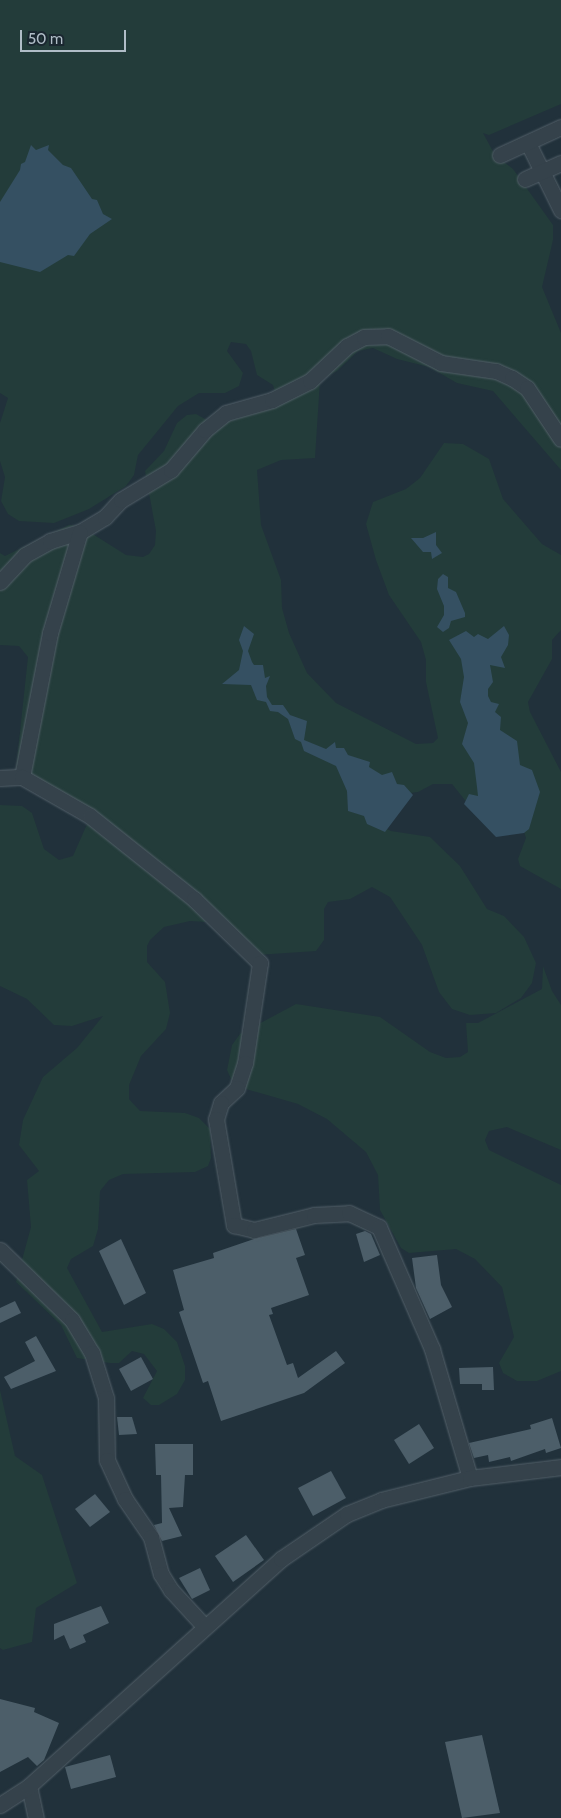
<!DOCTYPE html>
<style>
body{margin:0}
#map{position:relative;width:561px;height:1818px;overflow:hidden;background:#21313b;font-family:Cabin,sans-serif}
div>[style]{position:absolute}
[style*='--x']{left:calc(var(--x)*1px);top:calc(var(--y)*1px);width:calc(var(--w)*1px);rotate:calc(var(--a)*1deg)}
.green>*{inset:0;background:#233c3a}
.water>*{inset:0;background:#355062}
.building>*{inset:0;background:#4c5e69}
.roads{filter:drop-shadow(0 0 1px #536069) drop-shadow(0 0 1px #536069)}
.minor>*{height:15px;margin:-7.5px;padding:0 7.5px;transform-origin:7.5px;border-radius:7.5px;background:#35424b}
span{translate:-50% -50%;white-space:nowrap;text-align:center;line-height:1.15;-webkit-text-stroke:4px #1a2730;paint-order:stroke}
.scale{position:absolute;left:20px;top:30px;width:106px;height:22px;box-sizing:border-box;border:2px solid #b0bdc7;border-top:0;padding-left:6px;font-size:15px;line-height:18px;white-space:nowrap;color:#b0bdc7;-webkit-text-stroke:4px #1a2730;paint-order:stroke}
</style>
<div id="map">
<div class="green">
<i style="clip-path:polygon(0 0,561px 0,561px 104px,489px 135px,483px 133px,495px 155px,513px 169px,553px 225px,553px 240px,542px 287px,561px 333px,561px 470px,493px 391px,457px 383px,429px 367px,397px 359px,373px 348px,358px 351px,337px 371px,320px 380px,315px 458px,281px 460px,257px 470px,261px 525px,281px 580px,282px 608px,289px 633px,307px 673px,336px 703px,416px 744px,433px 743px,438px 738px,426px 682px,426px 660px,421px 642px,389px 595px,376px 560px,366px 524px,373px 502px,406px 489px,420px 478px,444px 443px,463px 444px,489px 459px,503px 499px,542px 544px,561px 555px,561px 630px,552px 640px,552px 659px,528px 702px,530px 712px,561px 772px,561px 889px,520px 866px,518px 859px,526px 838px,523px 828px,497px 734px,463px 640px,483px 797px,468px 804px,452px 784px,433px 784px,418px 792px,402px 794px,375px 823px,391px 831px,430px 837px,460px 866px,487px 909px,504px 916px,524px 937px,536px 963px,532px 983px,521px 998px,496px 1013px,470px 1015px,452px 1009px,439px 992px,422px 945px,390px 897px,372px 887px,350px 899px,328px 902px,324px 909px,324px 940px,316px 951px,256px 955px,207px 922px,190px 921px,164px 927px,150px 940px,147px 946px,147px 962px,165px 982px,170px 1013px,166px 1029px,141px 1056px,129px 1085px,129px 1099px,140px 1111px,185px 1113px,199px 1118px,210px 1129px,211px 1158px,208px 1166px,195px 1172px,123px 1174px,109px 1180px,100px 1191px,98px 1229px,93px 1246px,71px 1259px,67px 1268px,102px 1332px,152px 1324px,164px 1329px,177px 1342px,185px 1366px,185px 1380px,177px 1394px,159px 1405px,151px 1405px,143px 1398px,157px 1371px,144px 1354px,132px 1351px,119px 1363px,110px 1363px,77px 1358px,61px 1325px,16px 1282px,31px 1227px,27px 1180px,39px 1171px,19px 1145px,23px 1120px,43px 1077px,77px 1048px,103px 1016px,72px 1026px,54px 1025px,27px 999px,0 986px,0 805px,22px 806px,32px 813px,44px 849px,59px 860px,73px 856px,88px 822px,16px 769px,28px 657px,19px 646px,0 645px,0 553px,5px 556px,69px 525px,80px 526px,126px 555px,143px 557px,149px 554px,155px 545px,156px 531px,145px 471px,164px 451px,177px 423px,187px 415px,196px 414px,216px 425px,272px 408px,278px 402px,273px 385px,257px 375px,251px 351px,246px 344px,231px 342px,227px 351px,243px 373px,239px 386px,225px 393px,199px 393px,178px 406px,138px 455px,134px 475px,126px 486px,89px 509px,54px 523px,19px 521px,8px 514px,1px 501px,5px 477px,0 461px,0 423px,8px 398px,0 393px)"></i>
<i style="clip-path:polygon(543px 966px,552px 991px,561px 1005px,561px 1150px,507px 1127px,489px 1131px,485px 1140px,489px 1150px,561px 1185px,561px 1371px,537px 1381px,517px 1381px,503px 1373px,499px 1363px,514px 1337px,502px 1287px,475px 1259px,456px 1249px,409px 1253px,401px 1248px,380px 1210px,378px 1175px,366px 1152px,327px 1119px,298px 1104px,246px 1089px,232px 1081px,227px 1070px,232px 1045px,240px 1034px,296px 1004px,380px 1017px,430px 1052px,446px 1058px,460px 1057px,468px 1052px,466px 1023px,478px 1023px,542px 989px)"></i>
<i style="clip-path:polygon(0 1390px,15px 1456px,42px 1475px,77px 1583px,36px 1608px,32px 1642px,3px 1650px,0 1648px)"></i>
</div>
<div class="water">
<i style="clip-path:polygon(31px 145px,36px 150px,49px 145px,48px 150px,63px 165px,71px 168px,92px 199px,97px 200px,103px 214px,112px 219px,90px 234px,74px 256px,68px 255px,40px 272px,0 262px,0 202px,20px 170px,21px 164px,25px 162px)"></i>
<i style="clip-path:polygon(436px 532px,436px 545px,442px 553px,432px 559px,431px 552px,423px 552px,411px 538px,423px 538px)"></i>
<i style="clip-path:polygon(443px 574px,448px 577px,448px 588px,456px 592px,465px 613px,465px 617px,451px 621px,449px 628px,443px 632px,437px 627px,444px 615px,444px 606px,437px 589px,438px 579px)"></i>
<i style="clip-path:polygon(244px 626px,254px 634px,248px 651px,252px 662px,254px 665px,263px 665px,265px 678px,270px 676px,266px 686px,267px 697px,272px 705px,283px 705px,290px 715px,307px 721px,304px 740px,326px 749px,335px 742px,336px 748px,344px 748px,348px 755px,370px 762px,369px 767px,382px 775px,392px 772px,397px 784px,404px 785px,413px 795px,385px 832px,367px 824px,364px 816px,348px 811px,347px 791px,336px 766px,304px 751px,301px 742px,295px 739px,288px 719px,278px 712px,270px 711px,266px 702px,257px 700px,251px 685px,222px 684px,239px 670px,243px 651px,239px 640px)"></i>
<i style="clip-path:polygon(504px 626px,509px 635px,508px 645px,501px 657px,505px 668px,490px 665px,493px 682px,488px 689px,488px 696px,491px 702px,499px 704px,495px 712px,501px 717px,500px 730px,517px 741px,520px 765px,532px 770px,540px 792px,529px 829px,524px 833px,496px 837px,464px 804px,469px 794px,478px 796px,477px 787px,474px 763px,462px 744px,468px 723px,460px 702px,464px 677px,461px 659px,449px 640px,466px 631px,474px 637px,478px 634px,488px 639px)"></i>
</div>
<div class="building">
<i style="clip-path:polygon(296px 1229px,305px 1255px,296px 1258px,309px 1295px,271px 1308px,273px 1314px,269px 1315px,287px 1365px,293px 1363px,298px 1378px,336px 1351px,345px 1363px,304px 1393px,221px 1421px,208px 1381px,203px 1383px,179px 1312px,184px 1310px,173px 1270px,214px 1258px,213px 1253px,254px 1239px)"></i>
<i style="clip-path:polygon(365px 1231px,371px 1234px,380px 1255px,364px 1262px,356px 1234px)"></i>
<i style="clip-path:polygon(121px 1239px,146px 1293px,124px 1305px,99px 1251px)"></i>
<i style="clip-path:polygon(437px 1255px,441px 1285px,452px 1307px,430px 1319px,416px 1288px,412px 1258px)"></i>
<i style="clip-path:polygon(15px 1301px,21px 1313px,0 1323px,0 1308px)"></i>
<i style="clip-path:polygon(36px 1336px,56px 1371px,11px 1389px,4px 1377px,35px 1361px,25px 1342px)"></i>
<i style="clip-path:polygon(141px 1357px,153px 1379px,131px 1391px,119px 1369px)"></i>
<i style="clip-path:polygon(493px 1367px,494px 1390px,482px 1390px,482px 1384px,460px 1384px,459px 1368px)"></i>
<i style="clip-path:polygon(117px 1417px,132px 1417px,137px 1434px,119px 1435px)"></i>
<i style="clip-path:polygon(552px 1418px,561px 1448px,546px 1453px,545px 1449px,511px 1461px,510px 1457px,489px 1462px,488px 1455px,474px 1458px,469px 1443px,531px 1429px,530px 1425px)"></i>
<i style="clip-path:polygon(419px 1424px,434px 1448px,409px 1464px,394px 1440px)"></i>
<i style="clip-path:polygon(155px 1444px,193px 1444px,193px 1475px,185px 1475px,183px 1507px,169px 1508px,182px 1536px,162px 1541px,154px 1525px,162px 1523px,161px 1475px,156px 1475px)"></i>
<i style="clip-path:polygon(331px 1471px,346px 1498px,313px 1516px,298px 1488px)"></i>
<i style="clip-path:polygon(95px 1494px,110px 1512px,90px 1527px,75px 1509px)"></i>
<i style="clip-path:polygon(246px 1535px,264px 1560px,233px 1582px,215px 1556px)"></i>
<i style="clip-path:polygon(200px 1568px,210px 1590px,192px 1599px,179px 1578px)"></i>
<i style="clip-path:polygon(101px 1606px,109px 1623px,83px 1635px,86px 1642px,70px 1649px,64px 1635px,54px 1640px,54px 1624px)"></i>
<i style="clip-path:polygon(0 1699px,35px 1708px,34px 1712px,59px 1723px,44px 1760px,37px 1766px,28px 1757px,0 1772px)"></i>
<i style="clip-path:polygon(482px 1735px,500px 1813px,462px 1818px,445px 1742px)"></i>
<i style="clip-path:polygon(110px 1755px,116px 1777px,71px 1789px,65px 1767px)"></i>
</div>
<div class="roads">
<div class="minor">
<i style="--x:528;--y:143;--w:75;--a:63.8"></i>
<i style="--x:500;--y:155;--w:67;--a:-24.7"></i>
<i style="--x:525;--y:179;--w:39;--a:-24"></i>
<i style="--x:0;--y:582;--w:37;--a:-47"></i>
<i style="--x:25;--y:555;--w:29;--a:-29"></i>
<i style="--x:50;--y:541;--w:31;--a:-17"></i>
<i style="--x:80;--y:532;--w:29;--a:-31"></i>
<i style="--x:105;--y:517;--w:23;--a:-47"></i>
<i style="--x:121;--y:500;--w:58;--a:-31"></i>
<i style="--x:171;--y:470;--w:52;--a:-49.6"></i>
<i style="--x:205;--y:430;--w:27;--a:-39"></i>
<i style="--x:226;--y:413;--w:48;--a:-15.8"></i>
<i style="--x:272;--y:400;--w:42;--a:-26.6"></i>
<i style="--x:310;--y:381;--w:51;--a:-43.4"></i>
<i style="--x:347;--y:346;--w:19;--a:-28"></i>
<i style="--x:364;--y:337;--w:24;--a:-2"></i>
<i style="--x:388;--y:336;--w:59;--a:27"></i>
<i style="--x:441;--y:363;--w:56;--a:8.3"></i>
<i style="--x:496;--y:371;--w:17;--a:24"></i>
<i style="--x:512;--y:378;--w:18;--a:34"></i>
<i style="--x:527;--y:388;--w:61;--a:56.3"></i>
<i style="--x:22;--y:777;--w:147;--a:-79"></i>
<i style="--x:50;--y:633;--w:105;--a:-73.5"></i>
<i style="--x:0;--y:778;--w:22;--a:-3"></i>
<i style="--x:22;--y:777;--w:78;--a:29.8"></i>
<i style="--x:90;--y:816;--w:133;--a:38.6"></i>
<i style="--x:194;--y:899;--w:92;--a:44.1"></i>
<i style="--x:260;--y:963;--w:101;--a:98.5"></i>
<i style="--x:245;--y:1063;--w:26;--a:108"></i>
<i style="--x:237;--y:1088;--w:22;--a:137"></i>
<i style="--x:221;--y:1103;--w:17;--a:107"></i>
<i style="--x:216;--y:1119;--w:108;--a:80.4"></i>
<i style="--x:234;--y:1225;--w:21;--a:14"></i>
<i style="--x:254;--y:1230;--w:62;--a:-14"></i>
<i style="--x:314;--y:1215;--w:35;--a:-3"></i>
<i style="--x:349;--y:1213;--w:33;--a:25"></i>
<i style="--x:379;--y:1227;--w:133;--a:66.5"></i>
<i style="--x:432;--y:1349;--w:134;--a:73.6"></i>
<i style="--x:0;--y:1250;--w:100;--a:44.2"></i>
<i style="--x:72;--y:1320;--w:39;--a:59"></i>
<i style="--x:92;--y:1353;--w:47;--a:72.7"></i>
<i style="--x:106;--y:1398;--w:62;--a:89.1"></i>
<i style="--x:107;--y:1460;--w:43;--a:65.2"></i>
<i style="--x:125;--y:1499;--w:46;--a:55.6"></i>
<i style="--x:151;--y:1537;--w:38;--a:75"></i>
<i style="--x:161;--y:1574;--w:19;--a:58"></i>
<i style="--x:171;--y:1590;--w:50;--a:47.4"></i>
<i style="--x:29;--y:1786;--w:33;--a:78"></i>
<i style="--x:0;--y:1805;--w:35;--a:-33"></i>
<i style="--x:29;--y:1786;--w:339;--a:-42"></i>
<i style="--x:281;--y:1559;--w:80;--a:-34.3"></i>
<i style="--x:347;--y:1514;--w:37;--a:-22"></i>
<i style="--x:381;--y:1500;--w:92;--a:-13.9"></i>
<i style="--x:470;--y:1478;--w:92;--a:-6.9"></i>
</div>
</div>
<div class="scale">50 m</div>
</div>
